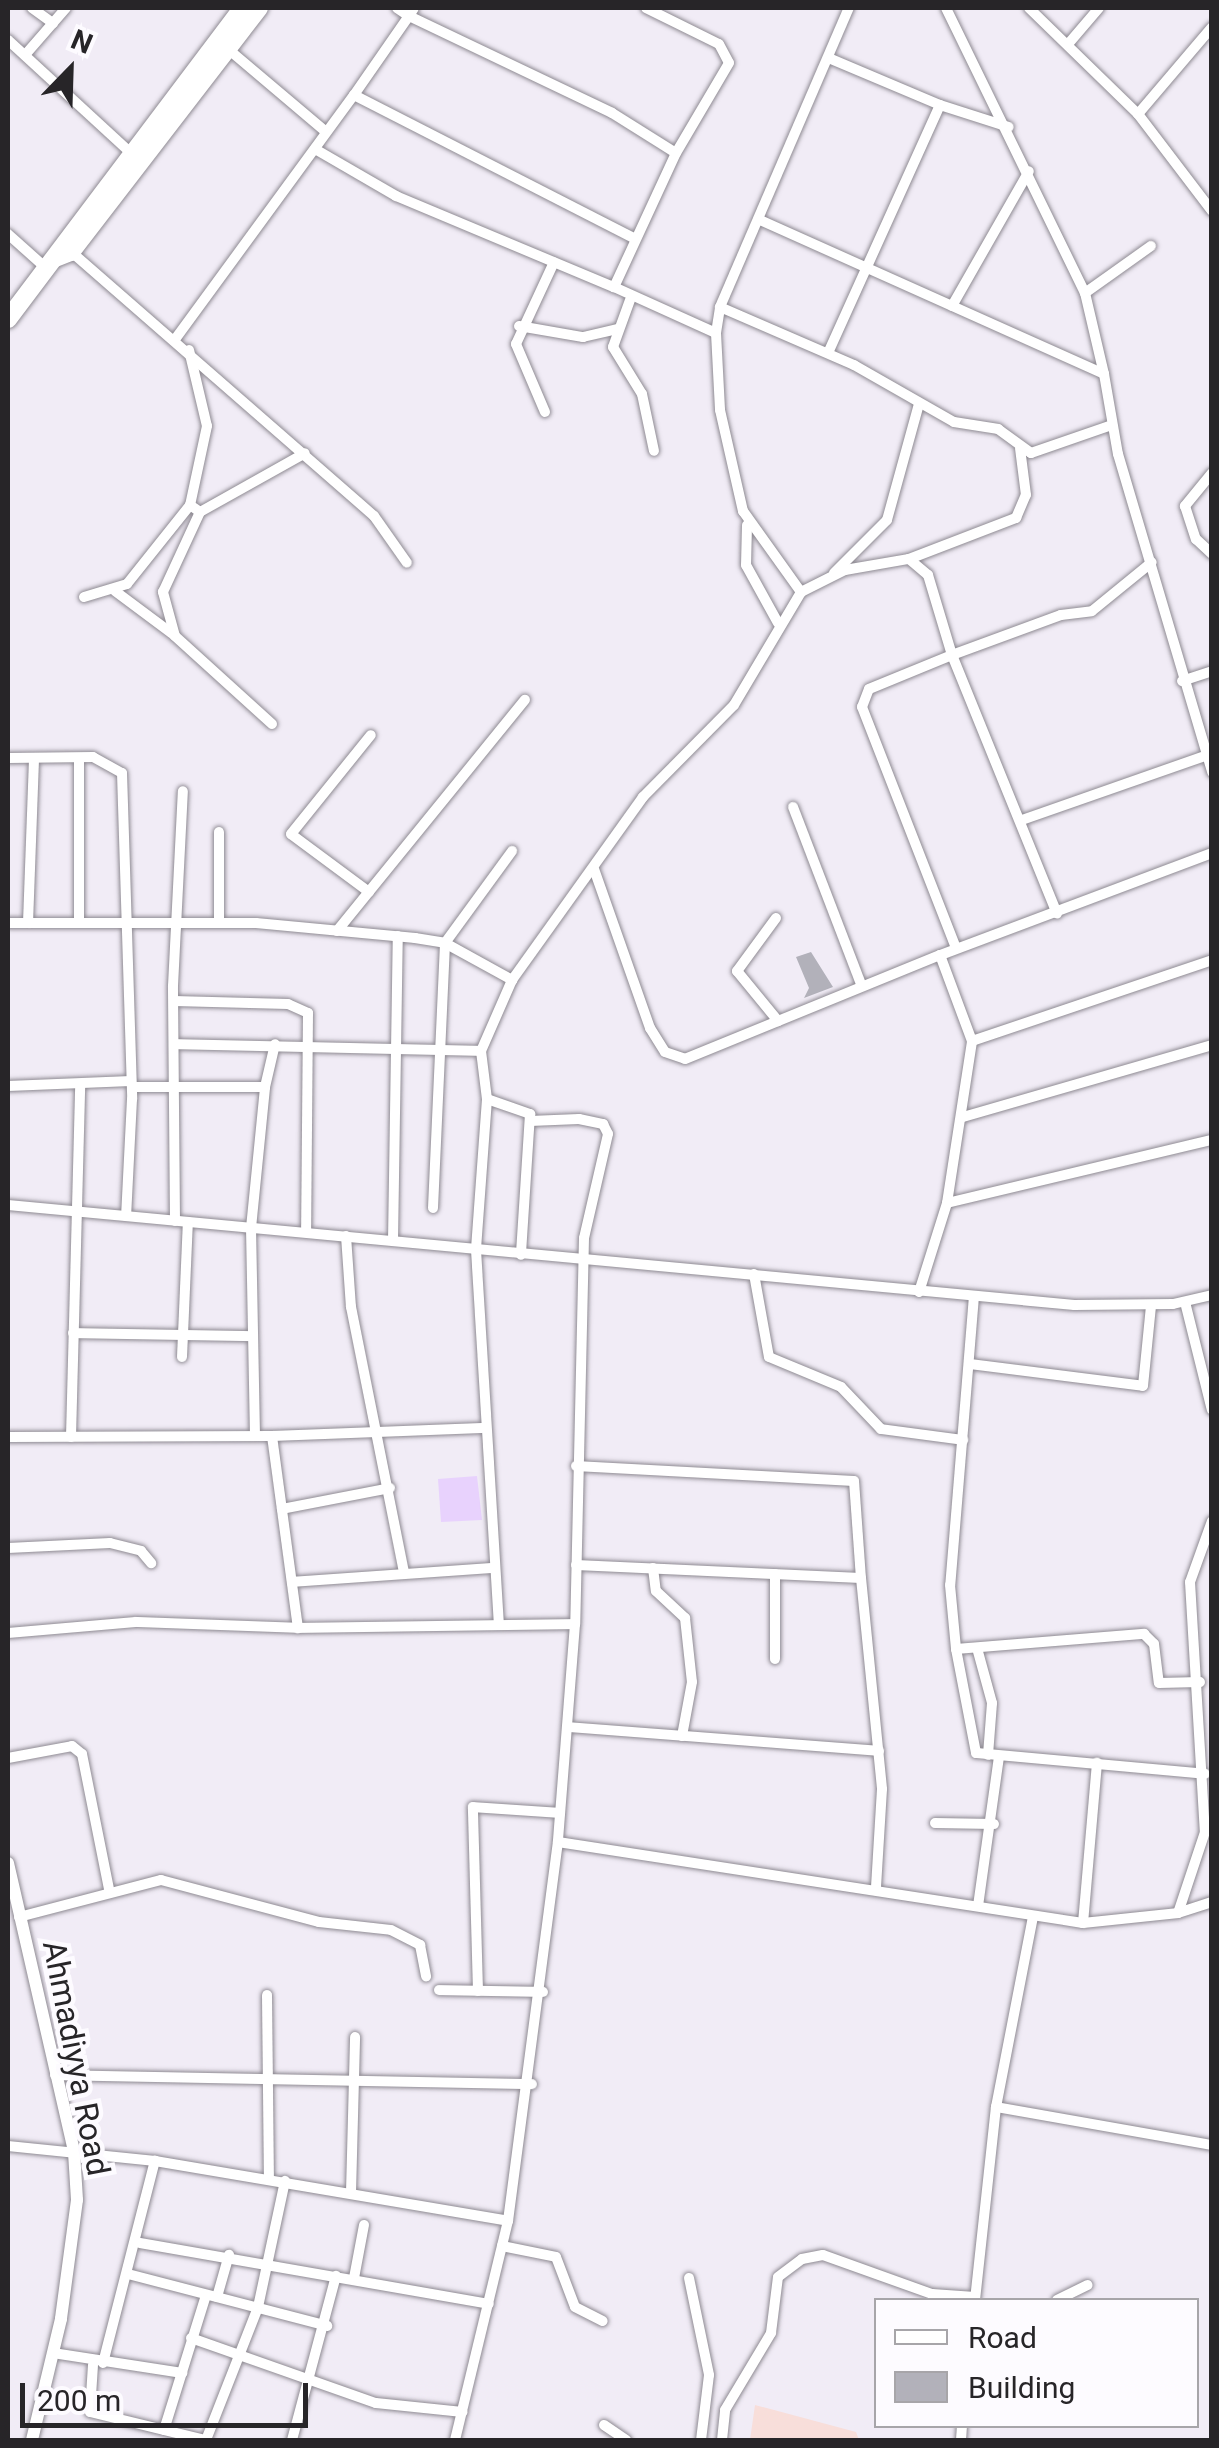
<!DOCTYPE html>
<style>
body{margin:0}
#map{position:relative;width:1219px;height:2448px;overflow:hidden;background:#f1ecf6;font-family:Roboto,sans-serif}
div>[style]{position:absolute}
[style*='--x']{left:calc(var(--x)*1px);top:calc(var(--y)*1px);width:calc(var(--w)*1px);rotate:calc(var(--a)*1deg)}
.industrial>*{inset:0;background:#f8deda}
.green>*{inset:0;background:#e8d2fd}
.building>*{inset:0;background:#b2b1ba}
.roads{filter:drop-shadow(0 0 2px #8e8a92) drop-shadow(0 0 2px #8e8a92)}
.minor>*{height:10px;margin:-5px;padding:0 5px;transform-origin:5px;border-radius:5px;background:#fff}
.tertiary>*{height:12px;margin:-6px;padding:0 6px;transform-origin:6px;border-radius:6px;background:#fff}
.trunk>*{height:18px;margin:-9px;padding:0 9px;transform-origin:9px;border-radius:9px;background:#fff}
span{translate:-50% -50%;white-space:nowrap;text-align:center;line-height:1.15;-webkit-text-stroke:9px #fdfbff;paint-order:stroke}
.street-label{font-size:32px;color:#272528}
.frame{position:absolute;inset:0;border:10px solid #272528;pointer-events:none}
.legend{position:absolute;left:874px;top:2298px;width:325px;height:130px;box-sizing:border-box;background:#fdfbff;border:2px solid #a7a5a9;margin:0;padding:12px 18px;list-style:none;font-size:30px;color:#272528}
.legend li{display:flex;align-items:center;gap:20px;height:50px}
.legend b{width:50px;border:2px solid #a7a5a9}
.north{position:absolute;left:20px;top:20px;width:100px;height:100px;-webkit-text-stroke:8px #fdfbff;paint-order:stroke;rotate:23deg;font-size:28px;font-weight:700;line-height:40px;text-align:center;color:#272528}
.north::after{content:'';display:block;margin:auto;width:35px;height:45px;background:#272528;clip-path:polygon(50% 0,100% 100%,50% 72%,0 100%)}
.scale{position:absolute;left:20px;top:2383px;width:288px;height:45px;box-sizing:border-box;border:5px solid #272528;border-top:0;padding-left:12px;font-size:30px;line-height:35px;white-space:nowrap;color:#272528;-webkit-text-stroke:8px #fdfbff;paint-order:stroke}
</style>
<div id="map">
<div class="industrial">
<i style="clip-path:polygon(755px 2405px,856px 2432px,859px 2440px,750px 2440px)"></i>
</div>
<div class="green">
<i style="clip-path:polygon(477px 1476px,482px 1520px,441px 1522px,438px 1479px)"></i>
</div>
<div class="building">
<i style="clip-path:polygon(811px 952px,833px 987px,804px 998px,809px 988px,796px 957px)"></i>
</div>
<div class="roads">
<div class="minor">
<i style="--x:32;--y:8;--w:26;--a:36"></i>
<i style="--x:397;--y:8;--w:14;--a:34"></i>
<i style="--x:409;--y:16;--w:9;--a:-58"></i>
<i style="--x:646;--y:8;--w:81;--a:26.3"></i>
<i style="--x:719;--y:44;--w:21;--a:62"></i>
<i style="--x:729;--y:63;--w:104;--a:120.5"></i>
<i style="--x:676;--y:153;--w:148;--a:114.8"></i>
<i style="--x:614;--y:287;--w:112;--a:24.3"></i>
<i style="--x:716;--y:333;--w:26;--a:-81"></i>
<i style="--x:720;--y:307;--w:326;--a:-66.7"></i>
<i style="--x:1029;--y:8;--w:152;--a:44.2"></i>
<i style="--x:1138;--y:114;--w:122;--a:52.7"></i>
<i style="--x:8;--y:40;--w:166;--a:42.6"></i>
<i style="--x:1069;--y:43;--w:46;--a:-49.4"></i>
<i style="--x:228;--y:49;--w:126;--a:40.2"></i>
<i style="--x:25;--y:55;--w:62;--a:-48.9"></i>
<i style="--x:354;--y:95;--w:96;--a:-55.2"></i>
<i style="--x:409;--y:16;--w:225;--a:25.5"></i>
<i style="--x:612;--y:113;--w:75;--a:32"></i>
<i style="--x:940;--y:105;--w:72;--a:17.7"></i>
<i style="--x:1138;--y:114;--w:114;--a:-49.6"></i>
<i style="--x:315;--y:149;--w:94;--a:30.1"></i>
<i style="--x:396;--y:196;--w:236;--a:22.7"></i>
<i style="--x:760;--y:220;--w:377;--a:24.1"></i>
<i style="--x:1104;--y:374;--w:83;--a:-103.2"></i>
<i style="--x:1085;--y:293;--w:317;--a:-116"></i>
<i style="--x:8;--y:234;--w:52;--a:41.9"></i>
<i style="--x:68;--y:249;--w:406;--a:41.1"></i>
<i style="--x:374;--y:516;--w:57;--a:54.9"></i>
<i style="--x:1085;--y:293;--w:81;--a:-35.5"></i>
<i style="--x:630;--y:300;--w:50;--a:109.9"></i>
<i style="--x:613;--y:347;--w:55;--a:58.3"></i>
<i style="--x:642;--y:394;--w:58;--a:78.1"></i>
<i style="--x:952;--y:306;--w:155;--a:-60.3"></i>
<i style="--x:720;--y:307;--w:146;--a:23.4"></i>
<i style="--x:854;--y:365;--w:115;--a:29.7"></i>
<i style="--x:954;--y:422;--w:45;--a:9"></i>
<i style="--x:998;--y:429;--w:41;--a:36"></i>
<i style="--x:1031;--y:453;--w:86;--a:-19.1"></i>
<i style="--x:519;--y:326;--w:65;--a:9.8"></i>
<i style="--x:583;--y:337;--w:36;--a:-13"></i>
<i style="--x:716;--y:333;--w:77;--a:87"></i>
<i style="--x:720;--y:410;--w:104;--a:77.2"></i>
<i style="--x:743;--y:511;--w:100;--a:54.4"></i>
<i style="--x:176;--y:338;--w:301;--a:-53.8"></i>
<i style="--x:354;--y:95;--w:314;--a:27.1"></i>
<i style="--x:189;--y:350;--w:78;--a:76.7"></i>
<i style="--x:207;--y:426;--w:81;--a:102.1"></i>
<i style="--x:190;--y:505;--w:12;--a:35"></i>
<i style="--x:828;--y:353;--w:272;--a:-65.7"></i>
<i style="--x:940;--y:105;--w:118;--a:-157.1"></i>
<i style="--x:1104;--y:374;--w:81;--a:80.1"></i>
<i style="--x:1118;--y:454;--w:332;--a:73.5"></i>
<i style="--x:545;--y:412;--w:74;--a:-113.1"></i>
<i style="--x:516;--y:344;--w:90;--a:-65.1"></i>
<i style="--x:1212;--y:473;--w:43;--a:129.3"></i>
<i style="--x:1185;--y:506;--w:35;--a:72"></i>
<i style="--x:1196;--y:539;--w:22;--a:43"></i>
<i style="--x:747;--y:525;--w:40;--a:91.4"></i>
<i style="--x:746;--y:565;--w:66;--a:61.1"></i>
<i style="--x:909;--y:559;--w:115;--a:-21"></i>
<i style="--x:1016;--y:518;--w:25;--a:-67"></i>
<i style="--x:1026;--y:495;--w:47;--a:-97.3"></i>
<i style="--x:834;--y:573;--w:75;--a:-45"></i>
<i style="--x:887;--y:520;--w:120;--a:-74.6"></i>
<i style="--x:115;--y:591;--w:74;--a:36.7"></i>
<i style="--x:84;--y:597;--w:45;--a:-16.8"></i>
<i style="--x:127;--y:584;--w:101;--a:-51.4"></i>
<i style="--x:1182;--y:681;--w:32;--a:-18"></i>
<i style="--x:272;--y:724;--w:131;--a:-137.8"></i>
<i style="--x:175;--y:636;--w:46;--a:-105.3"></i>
<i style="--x:163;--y:592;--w:88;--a:-65.2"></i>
<i style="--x:200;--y:512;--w:120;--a:-29.3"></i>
<i style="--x:8;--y:758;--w:85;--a:-0.7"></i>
<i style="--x:93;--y:757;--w:33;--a:29"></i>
<i style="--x:122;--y:773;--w:326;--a:88.2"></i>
<i style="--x:132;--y:1099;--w:117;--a:92.9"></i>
<i style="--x:79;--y:760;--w:162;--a:90"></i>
<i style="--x:793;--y:807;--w:190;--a:69"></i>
<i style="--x:1022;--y:820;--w:191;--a:-19.3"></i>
<i style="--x:1212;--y:853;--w:290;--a:159.4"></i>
<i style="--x:940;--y:955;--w:92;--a:69.6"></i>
<i style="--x:972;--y:1041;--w:253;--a:-18.6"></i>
<i style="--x:594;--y:869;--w:169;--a:70.6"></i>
<i style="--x:650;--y:1028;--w:28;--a:58"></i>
<i style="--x:665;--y:1052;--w:21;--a:19"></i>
<i style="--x:685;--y:1059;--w:275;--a:-22.2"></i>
<i style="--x:369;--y:892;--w:97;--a:-143.4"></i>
<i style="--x:291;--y:834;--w:127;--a:-51.1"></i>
<i style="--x:776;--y:918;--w:66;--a:126.3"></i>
<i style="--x:737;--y:971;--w:65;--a:50.6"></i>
<i style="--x:8;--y:923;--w:248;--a:0"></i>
<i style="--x:256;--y:923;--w:160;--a:5.4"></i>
<i style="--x:415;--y:938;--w:30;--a:9"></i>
<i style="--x:445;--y:943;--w:77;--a:28.9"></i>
<i style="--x:28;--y:923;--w:164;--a:-87.9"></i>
<i style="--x:219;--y:923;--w:91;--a:-90"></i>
<i style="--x:337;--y:931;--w:298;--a:-50.9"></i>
<i style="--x:956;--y:948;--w:259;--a:-111.3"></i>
<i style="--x:862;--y:707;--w:19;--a:-69"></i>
<i style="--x:869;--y:689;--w:90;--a:-22.3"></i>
<i style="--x:952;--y:655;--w:279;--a:67.9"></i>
<i style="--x:174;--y:1001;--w:114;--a:1.5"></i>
<i style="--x:288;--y:1004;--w:22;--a:24"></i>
<i style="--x:308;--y:1013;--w:219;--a:90.5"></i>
<i style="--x:174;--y:1044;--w:307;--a:1.3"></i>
<i style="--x:481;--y:1051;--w:77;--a:-66.4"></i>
<i style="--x:512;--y:980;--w:225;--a:-54.4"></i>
<i style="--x:643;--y:797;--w:129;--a:-45.3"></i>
<i style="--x:734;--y:705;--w:131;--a:-59.3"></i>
<i style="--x:801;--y:592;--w:49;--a:-26.6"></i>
<i style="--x:845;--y:570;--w:65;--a:-9.8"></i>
<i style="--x:909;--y:559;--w:25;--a:40"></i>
<i style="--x:928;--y:575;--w:84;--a:73.3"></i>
<i style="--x:952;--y:655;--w:116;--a:-20.2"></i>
<i style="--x:1061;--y:615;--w:31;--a:-7"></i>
<i style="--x:1092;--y:611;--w:77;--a:-39.2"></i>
<i style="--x:481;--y:1051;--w:48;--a:82.9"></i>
<i style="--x:487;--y:1099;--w:151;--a:94.2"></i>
<i style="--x:476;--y:1250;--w:372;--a:86.5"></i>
<i style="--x:8;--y:1086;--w:123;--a:-2.3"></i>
<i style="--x:132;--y:1087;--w:133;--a:0"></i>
<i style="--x:265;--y:1087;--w:44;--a:-76.9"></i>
<i style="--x:487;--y:1099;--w:46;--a:19.2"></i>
<i style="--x:530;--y:1114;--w:141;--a:93.7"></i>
<i style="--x:963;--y:1117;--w:259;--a:-16.1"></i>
<i style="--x:530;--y:1121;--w:49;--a:-2.3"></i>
<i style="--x:579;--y:1119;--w:25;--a:12"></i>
<i style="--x:603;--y:1124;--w:11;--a:63"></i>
<i style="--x:608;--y:1134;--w:107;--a:103"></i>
<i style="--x:584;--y:1238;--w:386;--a:91.3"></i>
<i style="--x:575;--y:1624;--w:219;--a:94.5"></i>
<i style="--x:558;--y:1842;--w:531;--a:8.77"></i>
<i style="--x:1083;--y:1923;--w:96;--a:-6"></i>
<i style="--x:947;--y:1203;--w:272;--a:-13.4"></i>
<i style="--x:8;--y:1205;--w:1071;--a:5.36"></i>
<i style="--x:1074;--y:1305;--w:99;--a:-0.6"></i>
<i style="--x:1173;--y:1304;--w:40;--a:-13"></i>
<i style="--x:433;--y:1208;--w:265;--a:-87.4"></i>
<i style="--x:445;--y:943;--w:114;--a:-53.9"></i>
<i style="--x:175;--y:1221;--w:235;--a:-90.5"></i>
<i style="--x:173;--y:986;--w:195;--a:-87.1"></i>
<i style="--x:346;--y:1236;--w:71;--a:86"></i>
<i style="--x:351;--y:1307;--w:270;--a:78.7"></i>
<i style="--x:393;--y:1241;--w:305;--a:-89.1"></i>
<i style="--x:754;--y:1274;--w:84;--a:79.8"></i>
<i style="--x:769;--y:1357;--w:78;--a:22.6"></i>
<i style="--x:841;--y:1387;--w:58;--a:46.4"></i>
<i style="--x:881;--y:1429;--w:83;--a:7.6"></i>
<i style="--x:919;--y:1292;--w:93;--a:-72.5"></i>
<i style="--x:947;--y:1203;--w:164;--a:-81.2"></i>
<i style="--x:974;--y:1296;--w:290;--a:94.7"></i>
<i style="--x:950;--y:1585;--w:64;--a:84.6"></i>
<i style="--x:956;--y:1649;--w:189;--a:-4.6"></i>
<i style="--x:1144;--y:1634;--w:14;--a:45"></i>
<i style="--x:1154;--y:1644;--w:39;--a:83"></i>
<i style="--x:1159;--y:1683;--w:41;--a:-1.4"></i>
<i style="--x:1185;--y:1302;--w:111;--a:76"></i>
<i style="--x:73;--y:1333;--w:179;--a:1"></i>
<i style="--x:182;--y:1357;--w:135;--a:-87.5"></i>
<i style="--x:970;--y:1364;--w:174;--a:7.2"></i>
<i style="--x:1143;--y:1386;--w:80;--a:-84.3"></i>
<i style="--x:255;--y:1436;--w:208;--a:-91.1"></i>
<i style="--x:251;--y:1228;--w:142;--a:-84.3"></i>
<i style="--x:272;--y:1436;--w:210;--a:-2.2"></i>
<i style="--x:8;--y:1437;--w:264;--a:-0.2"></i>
<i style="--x:272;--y:1436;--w:194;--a:82.3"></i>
<i style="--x:298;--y:1628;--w:277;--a:-0.8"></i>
<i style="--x:71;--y:1437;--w:352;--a:-88.5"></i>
<i style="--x:576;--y:1466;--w:278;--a:3.1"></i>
<i style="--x:854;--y:1481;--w:97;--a:85.9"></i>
<i style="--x:282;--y:1509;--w:110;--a:-11"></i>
<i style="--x:1212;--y:1521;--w:65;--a:109.8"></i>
<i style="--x:1190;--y:1582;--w:250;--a:86.6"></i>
<i style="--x:1205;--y:1832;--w:85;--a:108.4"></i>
<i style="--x:1178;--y:1913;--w:36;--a:-18"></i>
<i style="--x:8;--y:1548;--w:102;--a:-2.8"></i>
<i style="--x:110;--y:1543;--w:32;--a:14"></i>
<i style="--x:141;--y:1551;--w:16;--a:50"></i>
<i style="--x:576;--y:1565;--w:285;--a:2.6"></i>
<i style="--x:861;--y:1578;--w:212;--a:84.3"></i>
<i style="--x:882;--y:1789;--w:99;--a:93.5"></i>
<i style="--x:653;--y:1568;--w:23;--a:83"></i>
<i style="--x:656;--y:1591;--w:40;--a:43"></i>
<i style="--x:685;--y:1618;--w:64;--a:83.8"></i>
<i style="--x:692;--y:1682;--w:55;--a:100.5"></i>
<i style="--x:292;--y:1582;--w:202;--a:-4"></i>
<i style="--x:8;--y:1633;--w:128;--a:-4.9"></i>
<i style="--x:136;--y:1622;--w:162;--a:2.1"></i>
<i style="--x:977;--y:1648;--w:57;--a:74.7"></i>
<i style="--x:992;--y:1703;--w:52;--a:94.4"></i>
<i style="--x:956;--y:1649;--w:106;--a:79.1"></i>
<i style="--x:976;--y:1753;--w:230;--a:5.2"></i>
<i style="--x:775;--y:1659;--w:85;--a:-90"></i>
<i style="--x:568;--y:1727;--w:312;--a:4.4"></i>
<i style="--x:8;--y:1758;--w:65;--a:-10.6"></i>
<i style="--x:72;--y:1746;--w:13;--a:39"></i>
<i style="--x:82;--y:1754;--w:138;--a:78.7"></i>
<i style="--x:935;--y:1823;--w:59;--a:1"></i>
<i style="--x:978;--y:1906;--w:151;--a:-82"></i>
<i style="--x:19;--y:1917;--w:147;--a:-14.6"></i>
<i style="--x:161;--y:1880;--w:163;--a:14.9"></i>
<i style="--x:319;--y:1922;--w:72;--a:6.3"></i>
<i style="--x:391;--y:1930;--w:33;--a:27"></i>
<i style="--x:420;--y:1945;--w:32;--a:79"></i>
<i style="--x:1083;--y:1923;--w:161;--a:-85"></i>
<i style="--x:439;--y:1990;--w:104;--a:1.1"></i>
<i style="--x:478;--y:1991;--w:184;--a:-91.6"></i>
<i style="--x:473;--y:1807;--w:87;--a:3.9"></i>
<i style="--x:267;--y:1995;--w:184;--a:89.4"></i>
<i style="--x:55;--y:2075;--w:477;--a:1.1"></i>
<i style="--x:996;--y:2107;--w:194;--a:-79"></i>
<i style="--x:8;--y:2146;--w:148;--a:5.8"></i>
<i style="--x:155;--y:2161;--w:358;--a:9.6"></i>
<i style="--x:508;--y:2221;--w:382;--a:-82.5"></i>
<i style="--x:351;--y:2193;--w:156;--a:-88.5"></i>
<i style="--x:140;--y:2243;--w:354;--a:9.9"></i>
<i style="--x:502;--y:2246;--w:55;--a:11.5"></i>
<i style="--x:556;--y:2257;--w:53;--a:69.2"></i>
<i style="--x:575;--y:2307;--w:31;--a:27"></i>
<i style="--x:128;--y:2274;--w:206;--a:14.6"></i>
<i style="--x:354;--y:2278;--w:54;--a:-79.3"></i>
<i style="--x:689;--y:2278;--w:99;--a:78.3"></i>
<i style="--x:709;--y:2375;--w:65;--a:97"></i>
<i style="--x:217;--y:2297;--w:44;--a:-74.1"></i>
<i style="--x:975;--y:2300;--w:194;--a:-83.8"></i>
<i style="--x:996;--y:2107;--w:219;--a:10"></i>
<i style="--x:1057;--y:2300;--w:34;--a:-26"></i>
<i style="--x:191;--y:2338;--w:196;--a:19.4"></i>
<i style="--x:376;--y:2403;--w:87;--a:5.9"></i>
<i style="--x:53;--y:2353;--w:131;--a:8.8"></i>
<i style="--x:103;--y:2363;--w:209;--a:-75.6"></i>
<i style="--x:93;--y:2365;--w:47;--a:93.7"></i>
<i style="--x:90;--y:2412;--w:118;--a:13.7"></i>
<i style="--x:604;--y:2425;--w:27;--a:34"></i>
<i style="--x:164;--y:2430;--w:141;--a:-72.7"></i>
<i style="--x:206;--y:2440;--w:143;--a:-68.6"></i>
<i style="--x:258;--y:2307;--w:129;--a:-77.9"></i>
<i style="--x:292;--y:2440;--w:170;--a:-75"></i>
<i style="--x:455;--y:2440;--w:225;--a:-76.4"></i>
<i style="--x:722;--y:2440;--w:30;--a:-84"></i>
<i style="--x:725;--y:2410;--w:90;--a:-59.1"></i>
<i style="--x:771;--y:2333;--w:56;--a:-82.9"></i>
<i style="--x:778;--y:2277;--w:30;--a:-37"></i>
<i style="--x:802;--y:2259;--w:21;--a:-11"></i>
<i style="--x:823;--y:2255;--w:116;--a:19.7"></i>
<i style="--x:932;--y:2294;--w:43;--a:4"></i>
<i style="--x:961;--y:2440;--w:14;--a:-86"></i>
</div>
<div class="tertiary">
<i style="--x:8;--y:1863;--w:296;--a:77.1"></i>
<i style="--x:74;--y:2152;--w:48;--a:86.4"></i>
<i style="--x:77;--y:2200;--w:120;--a:97.7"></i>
<i style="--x:61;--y:2319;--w:124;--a:103.5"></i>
</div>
<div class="trunk">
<i style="--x:55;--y:258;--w:17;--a:-21"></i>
<i style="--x:71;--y:252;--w:308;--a:-52.4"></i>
<i style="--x:8;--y:319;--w:389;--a:-53"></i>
</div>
</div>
<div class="street-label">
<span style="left:76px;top:2058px;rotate:79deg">Ahmadiyya Road</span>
</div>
<div class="frame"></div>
<ul class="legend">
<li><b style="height:12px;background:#fff"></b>Road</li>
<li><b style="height:28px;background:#b2b1ba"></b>Building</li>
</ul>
<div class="north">N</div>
<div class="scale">200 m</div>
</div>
